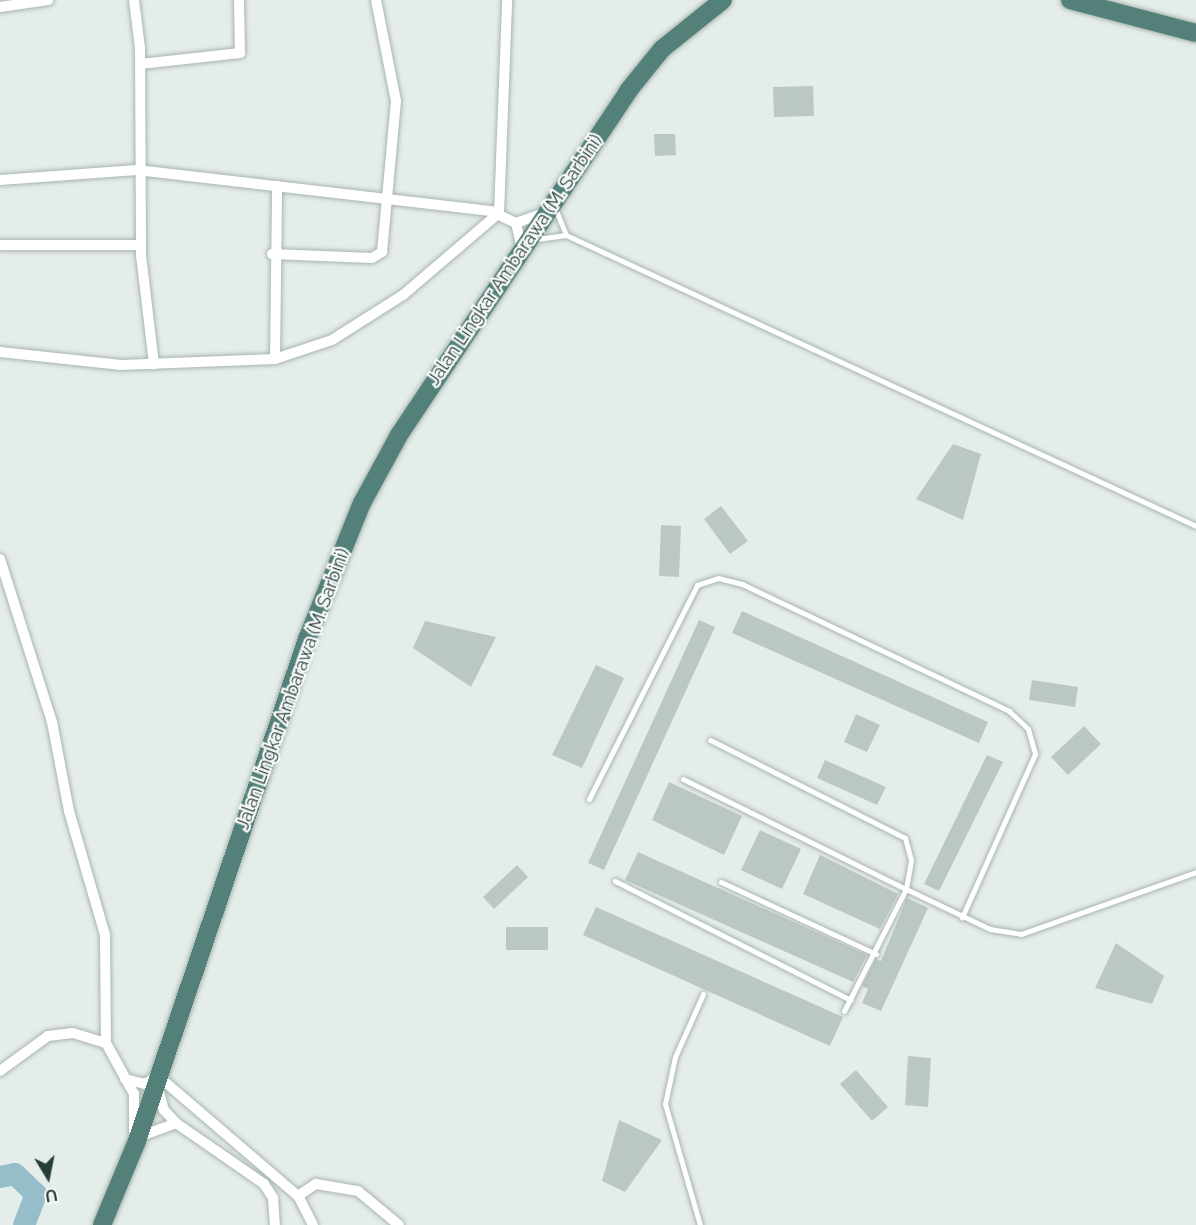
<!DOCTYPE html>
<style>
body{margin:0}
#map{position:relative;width:1196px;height:1225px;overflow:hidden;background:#e5edea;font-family:Raleway,sans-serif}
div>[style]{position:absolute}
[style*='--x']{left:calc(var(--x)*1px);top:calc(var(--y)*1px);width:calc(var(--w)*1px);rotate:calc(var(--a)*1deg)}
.river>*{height:22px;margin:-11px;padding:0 11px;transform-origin:11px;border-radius:11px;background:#95beca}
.building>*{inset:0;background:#bbc7c3}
.roads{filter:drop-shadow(0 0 2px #a8b5b1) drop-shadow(0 0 2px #a8b5b1)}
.service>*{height:5px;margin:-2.5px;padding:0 2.5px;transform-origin:2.5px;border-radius:2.5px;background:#fff}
.minor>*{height:10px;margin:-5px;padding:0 5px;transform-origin:5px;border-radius:5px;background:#fff}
.trunk>*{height:18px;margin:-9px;padding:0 9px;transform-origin:9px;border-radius:9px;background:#53817a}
span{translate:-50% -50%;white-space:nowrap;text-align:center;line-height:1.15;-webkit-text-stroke:4.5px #f6f9f8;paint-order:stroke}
.street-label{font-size:18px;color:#273d38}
.north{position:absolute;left:18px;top:1147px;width:60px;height:60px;-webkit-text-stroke:4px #f6f9f8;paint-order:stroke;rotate:170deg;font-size:16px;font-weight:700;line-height:24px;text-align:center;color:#273d38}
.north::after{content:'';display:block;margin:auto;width:21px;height:27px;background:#273d38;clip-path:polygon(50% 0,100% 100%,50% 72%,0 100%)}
</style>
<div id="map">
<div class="river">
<i style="--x:0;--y:1177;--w:15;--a:-11"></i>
<i style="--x:15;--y:1174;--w:29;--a:44"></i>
<i style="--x:36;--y:1194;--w:33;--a:111"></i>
</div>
<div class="building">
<i style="clip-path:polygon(813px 86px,814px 116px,774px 117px,773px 87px)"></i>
<i style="clip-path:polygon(654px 134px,675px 134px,676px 155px,655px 156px)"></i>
<i style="clip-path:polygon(953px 444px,981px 454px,963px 520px,916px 499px)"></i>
<i style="clip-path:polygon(721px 506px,748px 541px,730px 554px,704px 519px)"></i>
<i style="clip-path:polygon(661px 525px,681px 526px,679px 577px,659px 576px)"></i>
<i style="clip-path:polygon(742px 611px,988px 722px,979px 743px,732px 633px)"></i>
<i style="clip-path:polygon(699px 620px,715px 627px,604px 870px,588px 863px)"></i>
<i style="clip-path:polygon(425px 621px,496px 637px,471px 687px,413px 648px)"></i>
<i style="clip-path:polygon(596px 665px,624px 678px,582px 768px,552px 755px)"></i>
<i style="clip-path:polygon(1032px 680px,1078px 687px,1075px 707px,1029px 700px)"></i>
<i style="clip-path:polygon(856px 714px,880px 725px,867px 752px,844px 742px)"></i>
<i style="clip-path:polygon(1084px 726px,1101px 744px,1068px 775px,1051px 757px)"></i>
<i style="clip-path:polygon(987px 755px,1003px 762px,939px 891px,924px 884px)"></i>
<i style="clip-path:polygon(825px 760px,886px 787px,877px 805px,817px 778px)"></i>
<i style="clip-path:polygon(669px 782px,742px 816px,724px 855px,652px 820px)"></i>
<i style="clip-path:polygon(760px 830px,801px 849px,782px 889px,741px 870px)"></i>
<i style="clip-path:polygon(638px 852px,867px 955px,853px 982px,625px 880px)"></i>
<i style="clip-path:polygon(820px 855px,898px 894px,880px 929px,803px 894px)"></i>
<i style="clip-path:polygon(517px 865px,528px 877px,494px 909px,483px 897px)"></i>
<i style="clip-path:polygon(907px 898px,928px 908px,881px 1011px,862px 1003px,868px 989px,862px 986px,876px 959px,881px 961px)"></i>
<i style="clip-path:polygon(596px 907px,843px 1017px,830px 1046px,583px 935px)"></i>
<i style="clip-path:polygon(506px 927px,548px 927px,548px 950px,506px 950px)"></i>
<i style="clip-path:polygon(1116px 943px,1164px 976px,1152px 1004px,1095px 988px)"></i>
<i style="clip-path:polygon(908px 1056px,931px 1058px,928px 1107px,905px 1105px)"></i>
<i style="clip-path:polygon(856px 1070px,888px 1107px,872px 1121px,840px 1084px)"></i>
<i style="clip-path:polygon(619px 1120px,662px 1140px,625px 1192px,602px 1181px)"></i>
</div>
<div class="roads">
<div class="service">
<i style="--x:566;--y:235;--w:694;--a:24.79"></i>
<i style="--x:537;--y:239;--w:29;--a:-8"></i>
<i style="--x:566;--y:235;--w:27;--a:-112"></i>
<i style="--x:683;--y:779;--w:249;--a:26.3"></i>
<i style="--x:906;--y:889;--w:29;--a:-80"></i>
<i style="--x:911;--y:860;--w:23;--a:-105"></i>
<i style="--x:905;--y:838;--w:218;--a:-153.3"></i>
<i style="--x:589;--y:799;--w:240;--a:-63.2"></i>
<i style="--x:697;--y:585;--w:22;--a:-18"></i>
<i style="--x:718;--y:578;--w:25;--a:14"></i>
<i style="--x:742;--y:584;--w:296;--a:25.4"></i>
<i style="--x:1009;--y:711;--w:26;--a:43"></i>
<i style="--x:1028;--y:729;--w:26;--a:74"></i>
<i style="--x:1035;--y:754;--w:179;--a:114.1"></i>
<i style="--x:615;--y:881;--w:264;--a:26.8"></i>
<i style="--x:721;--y:882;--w:171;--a:24.9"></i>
<i style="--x:844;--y:1011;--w:137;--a:-63.1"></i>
<i style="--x:906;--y:889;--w:93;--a:25.5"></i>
<i style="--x:990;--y:929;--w:31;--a:9"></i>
<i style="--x:1021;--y:934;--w:186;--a:-19.5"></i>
<i style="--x:700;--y:1225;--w:126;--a:-106.1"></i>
<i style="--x:665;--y:1104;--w:48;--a:-78"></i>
<i style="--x:675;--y:1057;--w:69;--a:-66"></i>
</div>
<div class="minor">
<i style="--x:134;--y:0;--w:48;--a:82.9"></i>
<i style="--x:140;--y:48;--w:207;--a:89.7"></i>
<i style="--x:141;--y:255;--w:110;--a:83.2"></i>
<i style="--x:0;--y:7;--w:49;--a:-8.3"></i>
<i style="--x:140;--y:64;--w:101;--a:-6.3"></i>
<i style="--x:240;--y:53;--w:53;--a:-91.1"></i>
<i style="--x:0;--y:180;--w:137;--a:-4.2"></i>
<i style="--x:137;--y:170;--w:356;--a:6.6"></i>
<i style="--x:491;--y:211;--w:28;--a:26"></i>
<i style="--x:516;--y:223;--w:28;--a:77"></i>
<i style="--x:516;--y:223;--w:29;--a:-20"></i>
<i style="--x:0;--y:245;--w:141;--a:0"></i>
<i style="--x:272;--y:254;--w:100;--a:2.3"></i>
<i style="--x:372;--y:258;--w:12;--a:-31"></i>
<i style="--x:382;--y:252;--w:152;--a:-84.7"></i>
<i style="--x:396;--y:101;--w:103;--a:-101.2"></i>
<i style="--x:0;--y:352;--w:122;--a:6.1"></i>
<i style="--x:121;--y:365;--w:154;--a:-2.2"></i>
<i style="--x:275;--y:359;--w:60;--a:-18.4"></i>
<i style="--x:332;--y:340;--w:84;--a:-32.4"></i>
<i style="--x:403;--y:295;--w:126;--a:-40.5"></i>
<i style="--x:499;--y:213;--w:213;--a:-87.8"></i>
<i style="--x:275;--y:359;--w:173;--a:-89.3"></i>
<i style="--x:0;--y:559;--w:171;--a:72.3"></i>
<i style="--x:52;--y:722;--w:91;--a:79.2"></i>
<i style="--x:69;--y:811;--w:129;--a:73.8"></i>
<i style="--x:105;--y:935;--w:108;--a:89.5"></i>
<i style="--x:106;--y:1043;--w:58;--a:61.2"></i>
<i style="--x:134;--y:1094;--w:37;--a:90"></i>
<i style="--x:0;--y:1071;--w:59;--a:-36.1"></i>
<i style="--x:48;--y:1036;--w:25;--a:-7"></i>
<i style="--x:73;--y:1033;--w:34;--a:17"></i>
<i style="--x:158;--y:1076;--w:184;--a:40.6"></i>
<i style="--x:125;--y:1079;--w:21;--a:14"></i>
<i style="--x:145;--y:1084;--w:15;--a:-32"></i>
<i style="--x:158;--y:1088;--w:23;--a:75"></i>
<i style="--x:164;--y:1110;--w:18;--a:47"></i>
<i style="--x:176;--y:1123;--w:107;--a:34.7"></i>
<i style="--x:264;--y:1184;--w:17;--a:57"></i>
<i style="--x:273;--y:1198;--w:27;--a:86"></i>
<i style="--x:141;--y:1136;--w:37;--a:-20"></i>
<i style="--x:313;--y:1225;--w:33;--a:-117"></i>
<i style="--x:298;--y:1196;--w:22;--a:-34"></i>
<i style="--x:316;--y:1184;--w:43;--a:9.5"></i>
<i style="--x:358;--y:1191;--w:53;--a:39.7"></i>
</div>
<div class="trunk">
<i style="--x:1070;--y:0;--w:130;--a:14.7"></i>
<i style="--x:102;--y:1225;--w:91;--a:-67.4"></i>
<i style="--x:137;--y:1141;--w:530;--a:-71.29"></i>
<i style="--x:307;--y:639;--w:147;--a:-68"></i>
<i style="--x:362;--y:503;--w:77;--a:-61.4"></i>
<i style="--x:399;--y:435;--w:413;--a:-56.3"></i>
<i style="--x:628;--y:91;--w:54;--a:-51"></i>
<i style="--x:662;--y:49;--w:78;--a:-38.8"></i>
</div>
</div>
<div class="street-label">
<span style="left:515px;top:260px;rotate:-56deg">Jalan Lingkar Ambarawa (M. Sarbini)</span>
<span style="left:293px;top:689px;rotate:-70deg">Jalan Lingkar Ambarawa (M. Sarbini)</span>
</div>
<div class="north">U</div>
</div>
